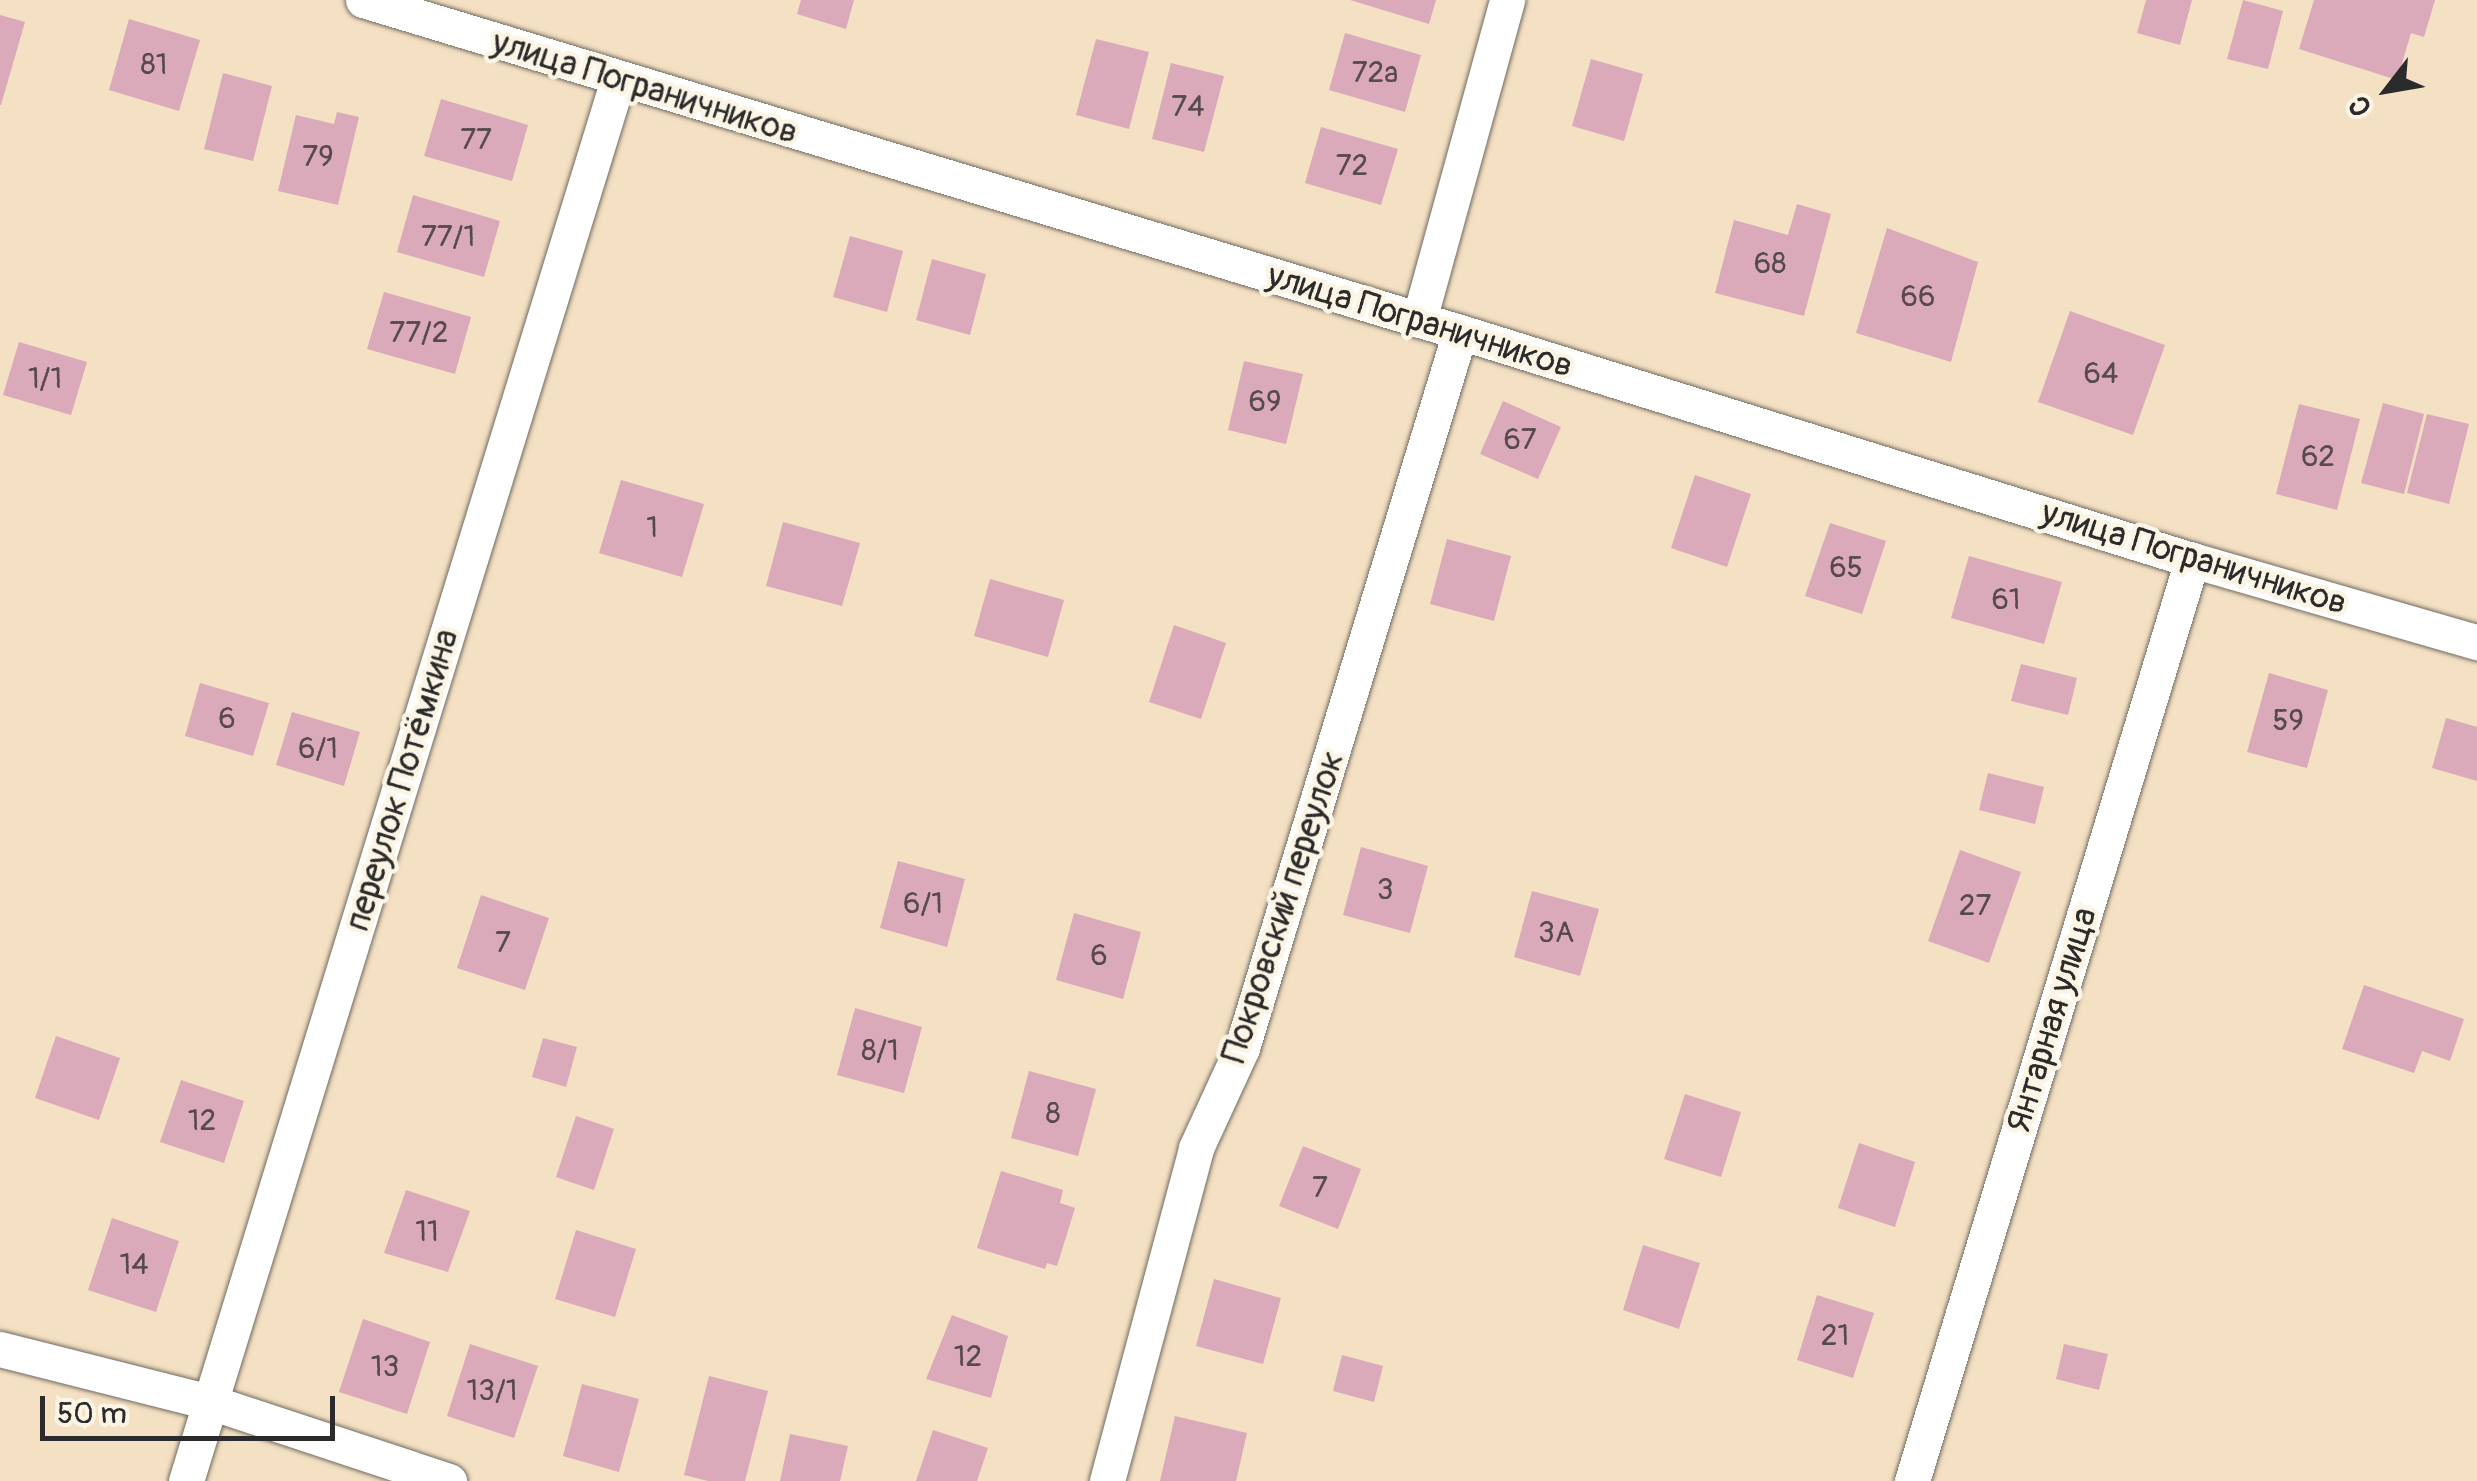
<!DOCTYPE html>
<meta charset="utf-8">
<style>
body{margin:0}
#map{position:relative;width:2477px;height:1481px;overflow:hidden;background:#f4e0c3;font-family:Pangolin,sans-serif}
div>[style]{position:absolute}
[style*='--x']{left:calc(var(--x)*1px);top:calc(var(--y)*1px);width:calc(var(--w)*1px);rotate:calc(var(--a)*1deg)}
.building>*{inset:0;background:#daa9ba}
.roads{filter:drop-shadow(0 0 2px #716a60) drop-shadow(0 0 2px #716a60)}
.minor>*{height:35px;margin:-17.5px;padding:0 17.5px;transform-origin:17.5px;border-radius:17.5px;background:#fff}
span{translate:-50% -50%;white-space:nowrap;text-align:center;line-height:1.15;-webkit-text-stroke:9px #fcf5e5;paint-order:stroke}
.number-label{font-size:30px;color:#574a4f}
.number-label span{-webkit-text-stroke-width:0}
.street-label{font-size:35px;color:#2b2b2b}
.north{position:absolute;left:2337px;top:40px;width:100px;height:100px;-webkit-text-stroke:8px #fcf5e5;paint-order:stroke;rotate:239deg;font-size:28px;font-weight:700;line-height:40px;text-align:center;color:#2b2b2b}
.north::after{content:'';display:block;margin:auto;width:35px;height:45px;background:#2b2b2b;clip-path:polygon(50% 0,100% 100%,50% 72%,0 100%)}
.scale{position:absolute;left:40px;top:1396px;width:295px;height:45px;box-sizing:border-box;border:5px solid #2b2b2b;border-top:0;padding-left:12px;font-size:30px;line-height:35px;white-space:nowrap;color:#2b2b2b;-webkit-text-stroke:8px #fcf5e5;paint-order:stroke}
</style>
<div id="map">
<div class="building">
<i style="clip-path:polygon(801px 0,854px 0,846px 29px,797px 14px)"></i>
<i style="clip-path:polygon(1350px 0,1436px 0,1429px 24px)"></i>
<i style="clip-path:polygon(2146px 0,2192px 0,2180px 45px,2137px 33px)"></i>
<i style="clip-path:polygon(2243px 0,2283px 11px,2268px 69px,2227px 59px)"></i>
<i style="clip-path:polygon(2314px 0,2435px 0,2424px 37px,2411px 33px,2397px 80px,2299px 49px)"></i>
<i style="clip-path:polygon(0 15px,25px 22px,1px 105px,0 105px)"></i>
<i style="clip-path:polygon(129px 19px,200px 40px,179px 111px,109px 90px)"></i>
<i style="clip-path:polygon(1345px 33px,1421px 55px,1405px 112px,1329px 90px)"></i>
<i style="clip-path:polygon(1096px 39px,1149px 52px,1129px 129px,1076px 115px)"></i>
<i style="clip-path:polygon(1591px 59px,1643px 74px,1624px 141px,1572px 126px)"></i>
<i style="clip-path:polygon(1171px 63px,1224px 76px,1204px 152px,1152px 139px)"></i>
<i style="clip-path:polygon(223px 73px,272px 86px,253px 161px,204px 149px)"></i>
<i style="clip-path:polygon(441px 99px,528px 125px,512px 181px,424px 156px)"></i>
<i style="clip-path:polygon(337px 112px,359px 117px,338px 205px,278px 191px,296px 115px,334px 124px)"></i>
<i style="clip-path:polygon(1321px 127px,1398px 149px,1381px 205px,1305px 183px)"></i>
<i style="clip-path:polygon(413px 195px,500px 221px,484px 277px,397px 252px)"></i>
<i style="clip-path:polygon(1797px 204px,1831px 214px,1804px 316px,1715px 293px,1734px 220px,1788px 235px)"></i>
<i style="clip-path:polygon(1887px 228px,1978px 262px,1951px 362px,1856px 333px)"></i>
<i style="clip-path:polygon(850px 236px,903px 251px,887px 312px,833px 297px)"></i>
<i style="clip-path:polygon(932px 259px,986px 274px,970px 335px,916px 320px)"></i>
<i style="clip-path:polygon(384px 292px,471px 317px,455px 374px,367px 349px)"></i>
<i style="clip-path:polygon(2070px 311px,2165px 345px,2133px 435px,2038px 402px)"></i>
<i style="clip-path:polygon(19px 342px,87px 362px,71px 415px,3px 395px)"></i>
<i style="clip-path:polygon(1244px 361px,1303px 374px,1286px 444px,1228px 430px)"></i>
<i style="clip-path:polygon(1503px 401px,1561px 427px,1538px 479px,1480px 454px)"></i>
<i style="clip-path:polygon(2383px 403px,2424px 414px,2404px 494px,2361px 483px)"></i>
<i style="clip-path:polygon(2299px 404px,2360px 419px,2337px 510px,2276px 494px)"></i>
<i style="clip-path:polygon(2427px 414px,2469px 424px,2449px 504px,2407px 493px)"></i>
<i style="clip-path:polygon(1695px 475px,1751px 494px,1727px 567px,1671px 548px)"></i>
<i style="clip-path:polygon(621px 480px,704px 504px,682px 577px,599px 553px)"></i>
<i style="clip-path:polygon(783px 522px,860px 543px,842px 606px,766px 586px)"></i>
<i style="clip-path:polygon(1830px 523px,1886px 541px,1862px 614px,1805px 596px)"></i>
<i style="clip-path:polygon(1447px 539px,1511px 556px,1494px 621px,1430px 604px)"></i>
<i style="clip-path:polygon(1969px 556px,2062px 582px,2044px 644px,1951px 618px)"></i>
<i style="clip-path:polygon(990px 579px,1064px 600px,1048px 657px,974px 636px)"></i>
<i style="clip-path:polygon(1174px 625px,1226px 643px,1201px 719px,1149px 702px)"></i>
<i style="clip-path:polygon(2021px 664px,2077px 678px,2068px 715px,2011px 701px)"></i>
<i style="clip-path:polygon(2269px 673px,2328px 690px,2307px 768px,2247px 752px)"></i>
<i style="clip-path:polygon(200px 683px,269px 703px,253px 756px,185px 736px)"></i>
<i style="clip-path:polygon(292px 712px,360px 732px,344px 786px,276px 765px)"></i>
<i style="clip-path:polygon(2446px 718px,2477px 727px,2477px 781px,2432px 768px)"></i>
<i style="clip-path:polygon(1988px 773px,2044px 787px,2035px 824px,1979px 810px)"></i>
<i style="clip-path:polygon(1361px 847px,1428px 866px,1410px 933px,1343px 915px)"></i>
<i style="clip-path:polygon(1960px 850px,2021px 872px,1989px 963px,1928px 941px)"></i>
<i style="clip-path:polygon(898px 861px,965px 879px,947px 947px,880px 928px)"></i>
<i style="clip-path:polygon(1532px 891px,1599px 909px,1580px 976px,1514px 957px)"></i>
<i style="clip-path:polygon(481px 895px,549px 918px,525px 990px,457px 968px)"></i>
<i style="clip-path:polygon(1074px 913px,1141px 932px,1123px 999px,1056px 980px)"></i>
<i style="clip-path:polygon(2364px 985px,2464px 1019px,2450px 1061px,2422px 1051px,2414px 1073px,2342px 1049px)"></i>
<i style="clip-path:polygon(855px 1008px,922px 1027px,904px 1093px,837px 1075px)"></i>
<i style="clip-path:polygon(56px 1036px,120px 1058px,99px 1120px,35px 1098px)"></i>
<i style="clip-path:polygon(543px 1038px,577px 1047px,566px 1087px,532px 1077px)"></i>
<i style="clip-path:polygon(1029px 1071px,1096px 1089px,1078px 1156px,1011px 1138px)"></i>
<i style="clip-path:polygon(181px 1080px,244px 1101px,224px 1163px,160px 1142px)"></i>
<i style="clip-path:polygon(1685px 1094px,1741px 1112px,1721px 1177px,1664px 1159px)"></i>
<i style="clip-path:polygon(576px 1116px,614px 1129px,594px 1190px,556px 1177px)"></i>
<i style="clip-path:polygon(1859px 1143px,1915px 1162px,1895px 1227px,1838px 1208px)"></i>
<i style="clip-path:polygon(1303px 1146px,1361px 1169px,1338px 1229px,1279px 1206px)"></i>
<i style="clip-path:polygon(1001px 1171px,1063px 1190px,1060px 1203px,1075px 1208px,1057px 1266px,1047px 1263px,1045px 1269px,977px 1248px)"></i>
<i style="clip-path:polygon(406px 1190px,470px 1211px,448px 1272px,384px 1253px)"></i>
<i style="clip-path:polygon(112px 1218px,179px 1241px,156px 1312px,88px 1290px)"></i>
<i style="clip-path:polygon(576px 1230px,636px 1249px,615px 1317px,555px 1299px)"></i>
<i style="clip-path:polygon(1643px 1245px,1700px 1263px,1679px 1329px,1623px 1310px)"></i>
<i style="clip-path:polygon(1214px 1279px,1281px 1298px,1263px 1364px,1196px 1346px)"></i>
<i style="clip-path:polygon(1817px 1295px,1874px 1313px,1853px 1378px,1797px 1360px)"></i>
<i style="clip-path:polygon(952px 1315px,1008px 1336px,991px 1398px,926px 1379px)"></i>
<i style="clip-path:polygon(363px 1319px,430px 1342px,407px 1414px,339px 1392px)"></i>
<i style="clip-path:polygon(470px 1344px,538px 1366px,514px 1438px,447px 1416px)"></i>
<i style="clip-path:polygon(2064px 1344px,2108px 1354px,2099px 1390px,2056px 1379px)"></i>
<i style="clip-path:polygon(1342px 1355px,1383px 1366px,1374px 1402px,1333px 1391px)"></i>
<i style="clip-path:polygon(709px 1376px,768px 1391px,745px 1481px,708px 1481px,684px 1475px)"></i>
<i style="clip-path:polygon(582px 1384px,639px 1399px,619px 1472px,563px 1456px)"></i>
<i style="clip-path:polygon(1175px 1416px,1247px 1433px,1236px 1481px,1160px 1481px)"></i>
<i style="clip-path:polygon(933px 1430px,988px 1448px,977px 1481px,916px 1481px)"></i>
<i style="clip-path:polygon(790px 1434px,848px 1446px,840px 1481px,780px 1481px)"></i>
</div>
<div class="roads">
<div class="minor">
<i style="--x:363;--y:0;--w:1146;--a:16.84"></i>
<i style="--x:1460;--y:332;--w:767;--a:17.3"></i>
<i style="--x:2192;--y:560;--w:297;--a:16.1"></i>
<i style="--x:1419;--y:320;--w:332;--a:-74.6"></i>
<i style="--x:0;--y:1349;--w:217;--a:14.2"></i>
<i style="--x:210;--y:1402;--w:252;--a:18.3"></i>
<i style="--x:186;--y:1481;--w:1467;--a:-72.87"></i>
<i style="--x:1107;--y:1481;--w:345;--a:-75"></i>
<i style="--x:1196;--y:1148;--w:110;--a:-65.3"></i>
<i style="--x:1242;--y:1048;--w:748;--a:-73.07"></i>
<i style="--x:1912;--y:1481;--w:963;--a:-73.09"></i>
</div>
</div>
<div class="number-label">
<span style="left:154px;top:65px">81</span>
<span style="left:1375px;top:73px">72а</span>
<span style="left:1188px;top:107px">74</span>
<span style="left:476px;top:140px">77</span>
<span style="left:318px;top:157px">79</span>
<span style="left:1352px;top:166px">72</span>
<span style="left:448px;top:237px">77/1</span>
<span style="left:1770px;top:264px">68</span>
<span style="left:1918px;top:297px">66</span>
<span style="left:419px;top:333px">77/2</span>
<span style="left:2101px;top:374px">64</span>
<span style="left:45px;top:379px">1/1</span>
<span style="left:1265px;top:402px">69</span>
<span style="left:1520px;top:440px">67</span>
<span style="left:2318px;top:457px">62</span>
<span style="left:652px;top:528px">1</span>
<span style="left:1846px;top:568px">65</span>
<span style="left:2006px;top:600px">61</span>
<span style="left:227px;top:719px">6</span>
<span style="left:2288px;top:721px">59</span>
<span style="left:318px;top:749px">6/1</span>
<span style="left:1385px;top:890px">3</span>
<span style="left:923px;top:904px">6/1</span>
<span style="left:1975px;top:906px">27</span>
<span style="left:1556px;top:933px">3А</span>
<span style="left:503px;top:943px">7</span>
<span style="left:1099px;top:956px">6</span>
<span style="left:880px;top:1051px">8/1</span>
<span style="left:1053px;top:1114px">8</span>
<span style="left:202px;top:1121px">12</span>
<span style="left:1320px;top:1188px">7</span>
<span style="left:427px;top:1232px">11</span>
<span style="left:134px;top:1265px">14</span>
<span style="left:1835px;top:1336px">21</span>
<span style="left:968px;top:1357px">12</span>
<span style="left:385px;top:1367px">13</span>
<span style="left:492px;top:1391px">13/1</span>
</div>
<div class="street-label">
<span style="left:645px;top:87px;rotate:17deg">улица Пограничников</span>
<span style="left:1420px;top:321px;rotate:17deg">улица Пограничников</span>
<span style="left:2194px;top:558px;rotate:17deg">улица Пограничников</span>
<span style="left:402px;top:780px;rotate:-73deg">переулок Потёмкина</span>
<span style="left:1283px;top:907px;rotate:-72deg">Покровский переулок</span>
<span style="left:2052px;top:1020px;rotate:-73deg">Янтарная улица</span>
</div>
<div class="north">С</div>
<div class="scale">50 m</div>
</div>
